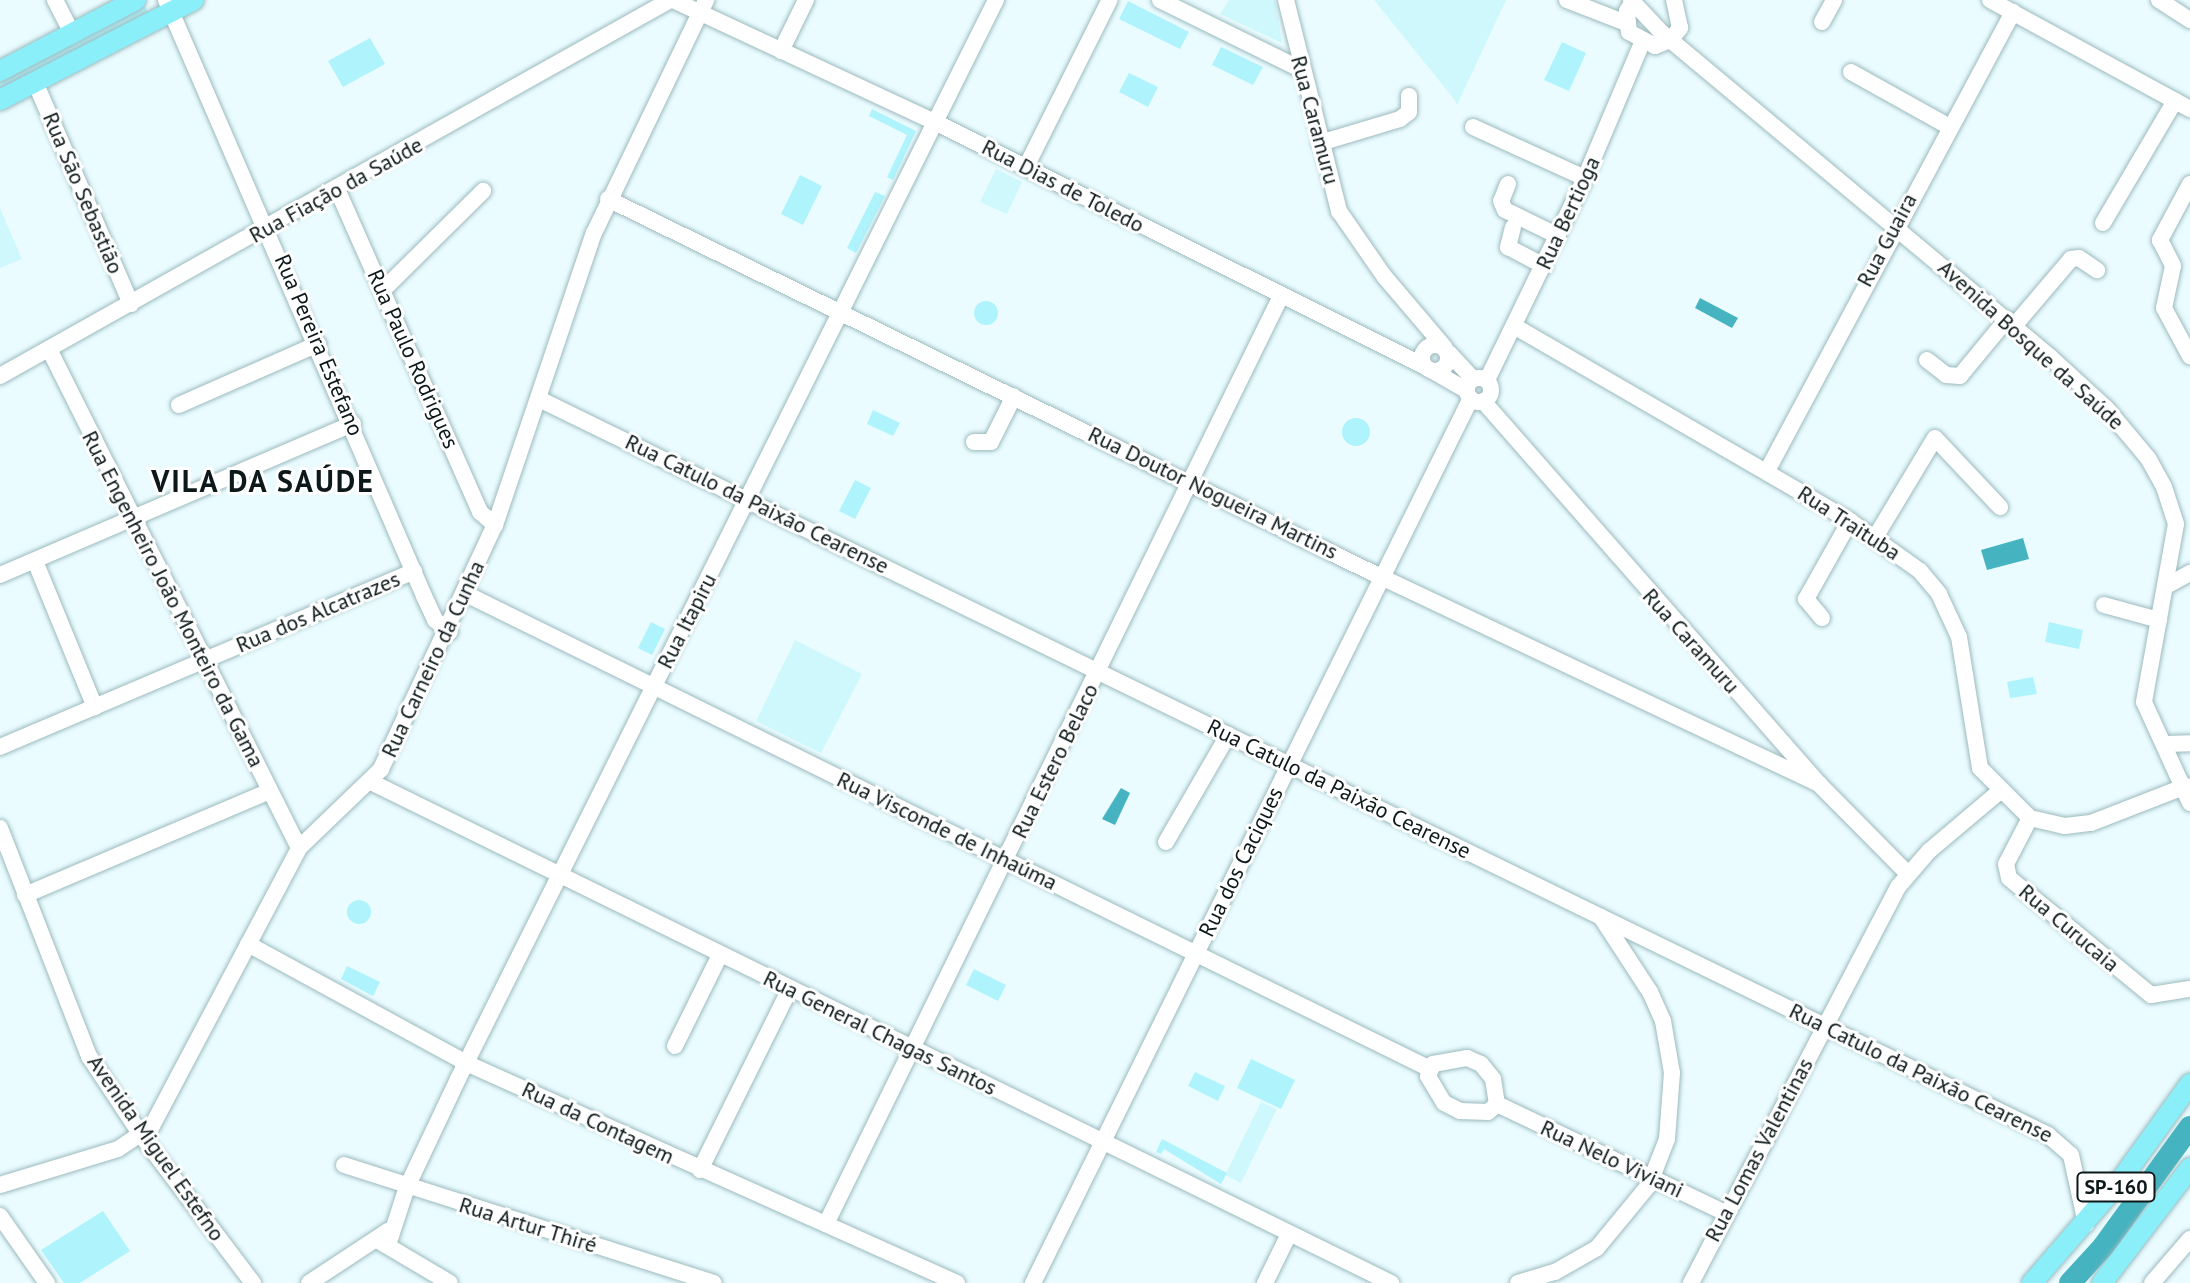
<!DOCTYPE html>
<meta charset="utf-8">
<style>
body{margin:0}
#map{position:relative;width:2190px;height:1283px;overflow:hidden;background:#eafcff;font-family:"PT Sans",sans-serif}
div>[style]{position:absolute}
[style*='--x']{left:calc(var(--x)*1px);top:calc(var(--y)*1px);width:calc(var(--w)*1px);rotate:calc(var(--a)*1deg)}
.built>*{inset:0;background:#cff8fd}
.green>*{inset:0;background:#aff4fd}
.round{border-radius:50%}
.water>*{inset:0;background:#46b3c0}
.river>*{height:22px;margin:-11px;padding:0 11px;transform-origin:11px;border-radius:11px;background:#46b3c0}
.roads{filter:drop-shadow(0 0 2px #9cbabe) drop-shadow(0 0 2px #9cbabe)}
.minor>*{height:16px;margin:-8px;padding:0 8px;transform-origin:8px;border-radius:8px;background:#fff}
.minor>.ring{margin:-8px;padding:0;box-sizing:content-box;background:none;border:16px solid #fff;border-radius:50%}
.major>*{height:20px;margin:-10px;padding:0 10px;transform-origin:10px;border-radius:10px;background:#8beffa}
span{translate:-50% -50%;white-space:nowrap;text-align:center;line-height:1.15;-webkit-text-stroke:6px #fff;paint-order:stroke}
.shield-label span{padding:2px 6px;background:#fff;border:2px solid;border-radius:6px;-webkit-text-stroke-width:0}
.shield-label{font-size:20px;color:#0c1819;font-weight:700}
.street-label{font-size:22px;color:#0c1819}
.district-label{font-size:30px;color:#0c1819;font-weight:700;letter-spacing:2px}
</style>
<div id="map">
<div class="built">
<i style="clip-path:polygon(1229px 0,1275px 0,1282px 43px,1220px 14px)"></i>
<i style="clip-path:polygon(1374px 0,1506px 0,1457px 105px,1454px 99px)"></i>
<i style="clip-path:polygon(996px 169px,1022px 182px,1007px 214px,980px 202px)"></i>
<i style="clip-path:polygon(0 208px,22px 259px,0 268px)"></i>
<i style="clip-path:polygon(795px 640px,862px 674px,821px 753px,756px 721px)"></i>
<i style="clip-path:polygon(1261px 1102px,1277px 1109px,1241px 1183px,1225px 1175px)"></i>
</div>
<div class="green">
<i style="clip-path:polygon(1128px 1px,1189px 32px,1180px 49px,1119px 19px)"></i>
<i style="clip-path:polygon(145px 6px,148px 12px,0 89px,0 82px)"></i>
<i style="clip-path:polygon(370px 38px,385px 64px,343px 87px,328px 61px)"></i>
<i style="clip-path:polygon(1562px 42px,1586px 53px,1569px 91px,1544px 80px)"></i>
<i style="clip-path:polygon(1221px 47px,1263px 67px,1253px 85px,1212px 65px)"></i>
<i style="clip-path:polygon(1129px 73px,1158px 87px,1148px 107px,1119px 92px)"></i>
<i style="clip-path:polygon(872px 109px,916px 131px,893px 180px,887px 177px,907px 135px,869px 116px)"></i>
<i style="clip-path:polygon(800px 175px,822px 186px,803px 225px,781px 214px)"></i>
<i style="clip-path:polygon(875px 192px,885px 196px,856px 253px,847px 248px)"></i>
<i class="round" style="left:974px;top:301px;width:24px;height:24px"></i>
<i style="clip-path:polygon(873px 410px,900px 423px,893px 436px,867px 424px)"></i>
<i class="round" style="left:1342px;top:418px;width:28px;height:28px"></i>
<i style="clip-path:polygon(855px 480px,871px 488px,855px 519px,839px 511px)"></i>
<i style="clip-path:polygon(651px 622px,665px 629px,652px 655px,638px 648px)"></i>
<i style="clip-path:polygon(2049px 622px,2083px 630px,2079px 649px,2045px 642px)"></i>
<i style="clip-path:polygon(2033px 677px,2037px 694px,2010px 698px,2007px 682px)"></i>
<i class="round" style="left:347px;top:900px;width:24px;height:24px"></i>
<i style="clip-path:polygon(347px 966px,380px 982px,373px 996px,341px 979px)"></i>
<i style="clip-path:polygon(974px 969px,1006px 985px,998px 1001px,966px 985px)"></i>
<i style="clip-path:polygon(1251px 1059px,1295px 1080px,1281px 1109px,1237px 1088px)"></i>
<i style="clip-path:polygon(1195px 1072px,1225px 1086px,1218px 1101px,1188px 1086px)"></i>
<i style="clip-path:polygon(1162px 1139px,1227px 1173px,1221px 1184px,1164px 1149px,1161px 1154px,1156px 1152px)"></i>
<i style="clip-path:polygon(103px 1211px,130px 1251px,80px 1283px,64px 1283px,41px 1250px)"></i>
</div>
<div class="water">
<i style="clip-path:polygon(1700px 298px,1738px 318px,1732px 328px,1695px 308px)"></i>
<i style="clip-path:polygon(2023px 538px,2029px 559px,1987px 570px,1981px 550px)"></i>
<i style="clip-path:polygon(1121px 788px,1130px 793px,1115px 825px,1102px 819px)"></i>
</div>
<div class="river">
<i style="--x:2070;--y:1283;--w:49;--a:-47.5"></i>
<i style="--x:2103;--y:1247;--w:148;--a:-54.1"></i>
</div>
<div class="roads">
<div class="minor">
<i style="--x:55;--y:0;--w:37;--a:63"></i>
<i style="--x:166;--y:0;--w:649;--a:66.59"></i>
<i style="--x:424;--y:596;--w:26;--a:65"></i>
<i style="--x:435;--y:620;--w:19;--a:39"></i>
<i style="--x:673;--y:0;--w:291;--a:25"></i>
<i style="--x:937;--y:123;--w:544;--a:26.52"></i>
<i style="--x:1160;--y:0;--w:158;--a:26.2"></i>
<i style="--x:1286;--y:0;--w:218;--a:75.9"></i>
<i style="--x:1339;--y:211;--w:79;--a:55.3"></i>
<i style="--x:1384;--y:276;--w:94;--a:49.7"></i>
<i style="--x:1567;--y:0;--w:63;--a:21.3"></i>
<i style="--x:1631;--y:0;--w:45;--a:46.8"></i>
<i style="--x:1662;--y:33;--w:504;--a:39.85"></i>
<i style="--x:2049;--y:356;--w:77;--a:42.4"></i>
<i style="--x:2106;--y:408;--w:65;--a:50"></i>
<i style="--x:2148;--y:458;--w:33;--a:61"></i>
<i style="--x:2164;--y:487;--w:39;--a:72"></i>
<i style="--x:2176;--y:524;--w:181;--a:100.2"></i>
<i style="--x:2144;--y:702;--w:111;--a:65.5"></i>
<i style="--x:1634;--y:0;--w:13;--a:122"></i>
<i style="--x:1627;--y:11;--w:21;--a:85"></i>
<i style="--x:1629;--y:32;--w:30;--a:28"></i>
<i style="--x:1655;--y:46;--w:16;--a:-22"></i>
<i style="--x:1670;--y:40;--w:16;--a:-50"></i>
<i style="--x:1680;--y:28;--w:29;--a:-102"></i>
<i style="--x:1990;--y:0;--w:228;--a:28.6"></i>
<i style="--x:2159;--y:0;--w:37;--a:33"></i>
<i style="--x:1822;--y:22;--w:25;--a:-61"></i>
<i style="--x:781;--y:51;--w:57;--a:-63.9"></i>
<i style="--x:1851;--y:72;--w:113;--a:29.1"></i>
<i style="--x:35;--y:82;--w:242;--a:66.6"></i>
<i style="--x:1473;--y:127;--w:123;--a:24.5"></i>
<i style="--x:1320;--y:143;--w:84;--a:-16.7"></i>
<i style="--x:1400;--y:119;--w:11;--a:-38"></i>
<i style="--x:1409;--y:112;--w:16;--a:-90"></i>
<i style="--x:1026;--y:167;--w:186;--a:-63.4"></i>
<i style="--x:1508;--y:184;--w:18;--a:112"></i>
<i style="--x:1501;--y:201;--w:10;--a:66"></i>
<i style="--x:1505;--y:210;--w:59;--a:26.1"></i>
<i style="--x:2190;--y:184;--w:64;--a:118.2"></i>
<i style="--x:2160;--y:240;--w:29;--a:63"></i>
<i style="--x:2173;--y:266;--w:43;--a:102.1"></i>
<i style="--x:2164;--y:308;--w:55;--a:61.6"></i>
<i style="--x:337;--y:189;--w:353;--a:66.1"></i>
<i style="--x:480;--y:512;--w:20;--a:41"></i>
<i style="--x:608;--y:199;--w:858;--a:26.06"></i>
<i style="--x:1379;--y:576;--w:487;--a:25.3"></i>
<i style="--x:2103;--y:223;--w:142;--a:-59.5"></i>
<i style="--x:1513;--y:227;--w:21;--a:104"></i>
<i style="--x:1508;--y:247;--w:41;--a:27.8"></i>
<i style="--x:383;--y:290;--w:141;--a:-44.7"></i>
<i style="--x:1514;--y:326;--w:388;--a:30.1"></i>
<i style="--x:1850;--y:521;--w:86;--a:35.5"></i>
<i style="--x:1920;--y:571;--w:30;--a:50"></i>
<i style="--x:1939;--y:594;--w:47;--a:65.1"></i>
<i style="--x:1959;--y:637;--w:133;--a:80.9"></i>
<i style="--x:1980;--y:768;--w:71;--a:45"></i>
<i style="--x:2030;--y:818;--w:36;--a:13"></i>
<i style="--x:2065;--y:826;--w:26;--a:-7"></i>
<i style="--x:2091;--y:823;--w:102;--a:-21.3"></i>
<i style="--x:2014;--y:326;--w:88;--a:-49.6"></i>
<i style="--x:2071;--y:259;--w:8;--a:-7"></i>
<i style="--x:2079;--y:258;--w:22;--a:34"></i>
<i class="ring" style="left:1422px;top:345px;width:10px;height:10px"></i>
<i style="--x:49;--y:349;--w:558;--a:63.39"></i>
<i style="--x:1449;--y:353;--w:35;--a:47"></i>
<i style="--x:1927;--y:360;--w:24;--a:38"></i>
<i style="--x:1946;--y:375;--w:14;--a:4"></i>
<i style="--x:1960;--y:376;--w:74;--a:-50.5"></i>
<i style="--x:1433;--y:371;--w:39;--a:30"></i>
<i style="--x:0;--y:376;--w:768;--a:-29.3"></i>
<i class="ring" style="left:1467px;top:378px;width:8px;height:8px"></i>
<i style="--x:1487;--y:380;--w:225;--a:-64.1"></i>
<i style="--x:1585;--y:178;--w:147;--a:-67.1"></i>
<i style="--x:539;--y:399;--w:1679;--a:26"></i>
<i style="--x:2048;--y:1135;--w:30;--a:41"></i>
<i style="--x:2071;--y:1155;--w:71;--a:77.7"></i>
<i style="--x:1483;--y:401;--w:509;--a:48.74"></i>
<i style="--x:1819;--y:784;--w:125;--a:45.3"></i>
<i style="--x:179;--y:405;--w:152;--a:-23.7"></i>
<i style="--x:974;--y:442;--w:17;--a:0"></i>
<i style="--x:991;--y:442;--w:51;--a:-63.4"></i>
<i style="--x:1767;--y:471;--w:521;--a:-61.81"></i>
<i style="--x:1876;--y:536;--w:114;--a:-59"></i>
<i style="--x:1935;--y:438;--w:95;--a:46.7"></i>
<i style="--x:35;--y:561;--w:158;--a:67.7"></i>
<i style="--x:0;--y:575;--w:384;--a:-23.2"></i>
<i style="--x:2168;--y:585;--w:25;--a:-29"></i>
<i style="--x:466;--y:594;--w:1072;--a:26.23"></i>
<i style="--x:2104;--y:605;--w:57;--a:15.3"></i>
<i style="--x:1822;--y:618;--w:25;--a:-130"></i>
<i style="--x:1806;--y:599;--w:90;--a:-60.6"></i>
<i style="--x:2166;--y:744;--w:24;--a:-2"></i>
<i style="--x:0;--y:747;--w:450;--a:-23"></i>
<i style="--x:369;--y:781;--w:1139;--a:26.16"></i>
<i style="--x:2030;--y:818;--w:52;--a:117.6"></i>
<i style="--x:2006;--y:864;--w:14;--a:78"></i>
<i style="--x:2009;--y:878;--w:184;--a:39.5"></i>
<i style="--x:2151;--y:995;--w:39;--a:-9"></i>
<i style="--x:0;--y:828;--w:245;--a:68.7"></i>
<i style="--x:89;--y:1056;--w:95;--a:56.6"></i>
<i style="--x:141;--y:1135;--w:186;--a:52.9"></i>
<i style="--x:1166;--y:842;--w:124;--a:-59.9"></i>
<i style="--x:25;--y:895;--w:266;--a:-23"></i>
<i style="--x:248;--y:944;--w:248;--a:28.6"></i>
<i style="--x:466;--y:1063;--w:538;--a:24.14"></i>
<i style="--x:675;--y:1046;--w:102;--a:-63.7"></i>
<i style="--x:1467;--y:1058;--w:15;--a:23"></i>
<i style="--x:1481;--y:1064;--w:19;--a:51"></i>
<i style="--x:1493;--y:1079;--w:25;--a:81"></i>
<i style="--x:1497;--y:1104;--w:12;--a:138"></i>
<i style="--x:1488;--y:1112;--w:28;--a:-178"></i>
<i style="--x:1460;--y:1111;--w:18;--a:-153"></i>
<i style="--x:1444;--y:1103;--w:31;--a:-121"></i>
<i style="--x:1428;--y:1076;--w:13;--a:-67"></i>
<i style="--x:1433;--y:1064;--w:35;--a:-10"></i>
<i style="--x:1497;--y:1104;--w:254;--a:25.5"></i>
<i style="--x:344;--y:1165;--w:388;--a:17.7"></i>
<i style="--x:700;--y:1170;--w:202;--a:-63.6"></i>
<i style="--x:0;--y:1185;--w:123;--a:-17"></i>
<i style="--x:118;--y:1149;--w:41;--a:-34.1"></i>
<i style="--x:152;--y:1126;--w:314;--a:-62.1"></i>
<i style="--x:299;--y:848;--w:114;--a:-43.9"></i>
<i style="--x:381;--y:769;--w:269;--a:-65"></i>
<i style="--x:495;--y:525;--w:308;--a:-71.3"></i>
<i style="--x:594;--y:233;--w:259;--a:-64.3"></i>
<i style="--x:0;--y:1216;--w:82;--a:55"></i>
<i style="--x:826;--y:1224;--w:1034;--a:-63.88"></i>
<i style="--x:379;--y:1241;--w:82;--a:30.6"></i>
<i style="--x:388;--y:1245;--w:61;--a:-71.9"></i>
<i style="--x:407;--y:1187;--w:119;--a:-64.7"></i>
<i style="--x:458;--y:1079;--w:1206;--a:-63.5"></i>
<i style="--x:309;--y:1283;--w:95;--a:-33.4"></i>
<i style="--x:1033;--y:1283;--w:987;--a:-63.67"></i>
<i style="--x:1265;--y:1283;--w:55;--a:-63.9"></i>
<i style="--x:1518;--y:1283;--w:39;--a:-17"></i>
<i style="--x:1555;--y:1272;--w:48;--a:-29.7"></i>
<i style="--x:1597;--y:1248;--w:82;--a:-50.5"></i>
<i style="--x:1649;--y:1185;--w:49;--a:-68.6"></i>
<i style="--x:1667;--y:1139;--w:66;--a:-85.7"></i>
<i style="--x:1672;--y:1073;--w:53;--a:-99.8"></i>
<i style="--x:1663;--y:1021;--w:32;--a:-114"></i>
<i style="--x:1650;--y:992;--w:90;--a:-123.2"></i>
<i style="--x:1691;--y:1283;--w:447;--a:-62.4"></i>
<i style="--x:1898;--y:887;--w:48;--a:-49.3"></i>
<i style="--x:1929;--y:851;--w:92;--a:-40.1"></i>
<i style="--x:2152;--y:1283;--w:58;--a:-49.2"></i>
</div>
<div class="major">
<i style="--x:0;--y:71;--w:153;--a:-27.6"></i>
<i style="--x:0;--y:100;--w:218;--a:-27.3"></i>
<i style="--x:2032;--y:1283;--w:135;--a:-49.2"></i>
<i style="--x:2120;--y:1181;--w:120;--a:-54.2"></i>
<i style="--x:2102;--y:1283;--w:145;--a:-52.6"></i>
</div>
</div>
<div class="shield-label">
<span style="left:2116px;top:1187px">SP-160</span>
</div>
<div class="street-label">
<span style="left:1315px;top:120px;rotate:75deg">Rua Caramuru</span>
<span style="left:1063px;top:186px;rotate:27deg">Rua Dias de Toledo</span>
<span style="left:336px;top:190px;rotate:-29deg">Rua Fiação da Saúde</span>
<span style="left:83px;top:193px;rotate:67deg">Rua São Sebastião</span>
<span style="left:1568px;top:213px;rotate:-65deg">Rua Bertioga</span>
<span style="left:1887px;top:240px;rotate:-62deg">Rua Guaira</span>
<span style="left:319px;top:345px;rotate:67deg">Rua Pereira Estefano</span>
<span style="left:2031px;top:345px;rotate:42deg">Avenida Bosque da Saúde</span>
<span style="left:413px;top:359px;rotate:66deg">Rua Paulo Rodrigues</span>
<span style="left:1213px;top:493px;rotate:26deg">Rua Doutor Nogueira Martins</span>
<span style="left:757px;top:504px;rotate:26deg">Rua Catulo da Paixão Cearense</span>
<span style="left:1849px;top:523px;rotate:33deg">Rua Traituba</span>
<span style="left:173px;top:599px;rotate:63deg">Rua Engenheiro João Monteiro da Gama</span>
<span style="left:318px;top:612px;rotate:-23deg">Rua dos Alcatrazes</span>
<span style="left:687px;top:621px;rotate:-63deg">Rua Itapiru</span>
<span style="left:1691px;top:641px;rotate:48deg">Rua Caramuru</span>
<span style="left:433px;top:659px;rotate:-65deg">Rua Carneiro da Cunha</span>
<span style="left:1055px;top:761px;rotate:-64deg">Rua Estero Belaco</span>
<span style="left:1339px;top:789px;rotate:26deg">Rua Catulo da Paixão Cearense</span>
<span style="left:947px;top:831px;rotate:26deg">Rua Visconde de Inhaúma</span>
<span style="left:1241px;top:862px;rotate:-64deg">Rua dos Caciques</span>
<span style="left:2069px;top:928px;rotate:40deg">Rua Curucaia</span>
<span style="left:880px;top:1033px;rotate:26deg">Rua General Chagas Santos</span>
<span style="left:1921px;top:1073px;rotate:26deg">Rua Catulo da Paixão Cearense</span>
<span style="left:598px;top:1123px;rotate:25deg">Rua da Contagem</span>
<span style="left:156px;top:1148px;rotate:55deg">Avenida Miguel Estefno</span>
<span style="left:1759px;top:1150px;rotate:-62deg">Rua Lomas Valentinas</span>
<span style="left:1612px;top:1159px;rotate:25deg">Rua Nelo Viviani</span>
<span style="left:528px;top:1225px;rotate:17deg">Rua Artur Thiré</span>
</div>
<div class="district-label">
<span style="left:263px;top:481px">VILA DA SAÚDE</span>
</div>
</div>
